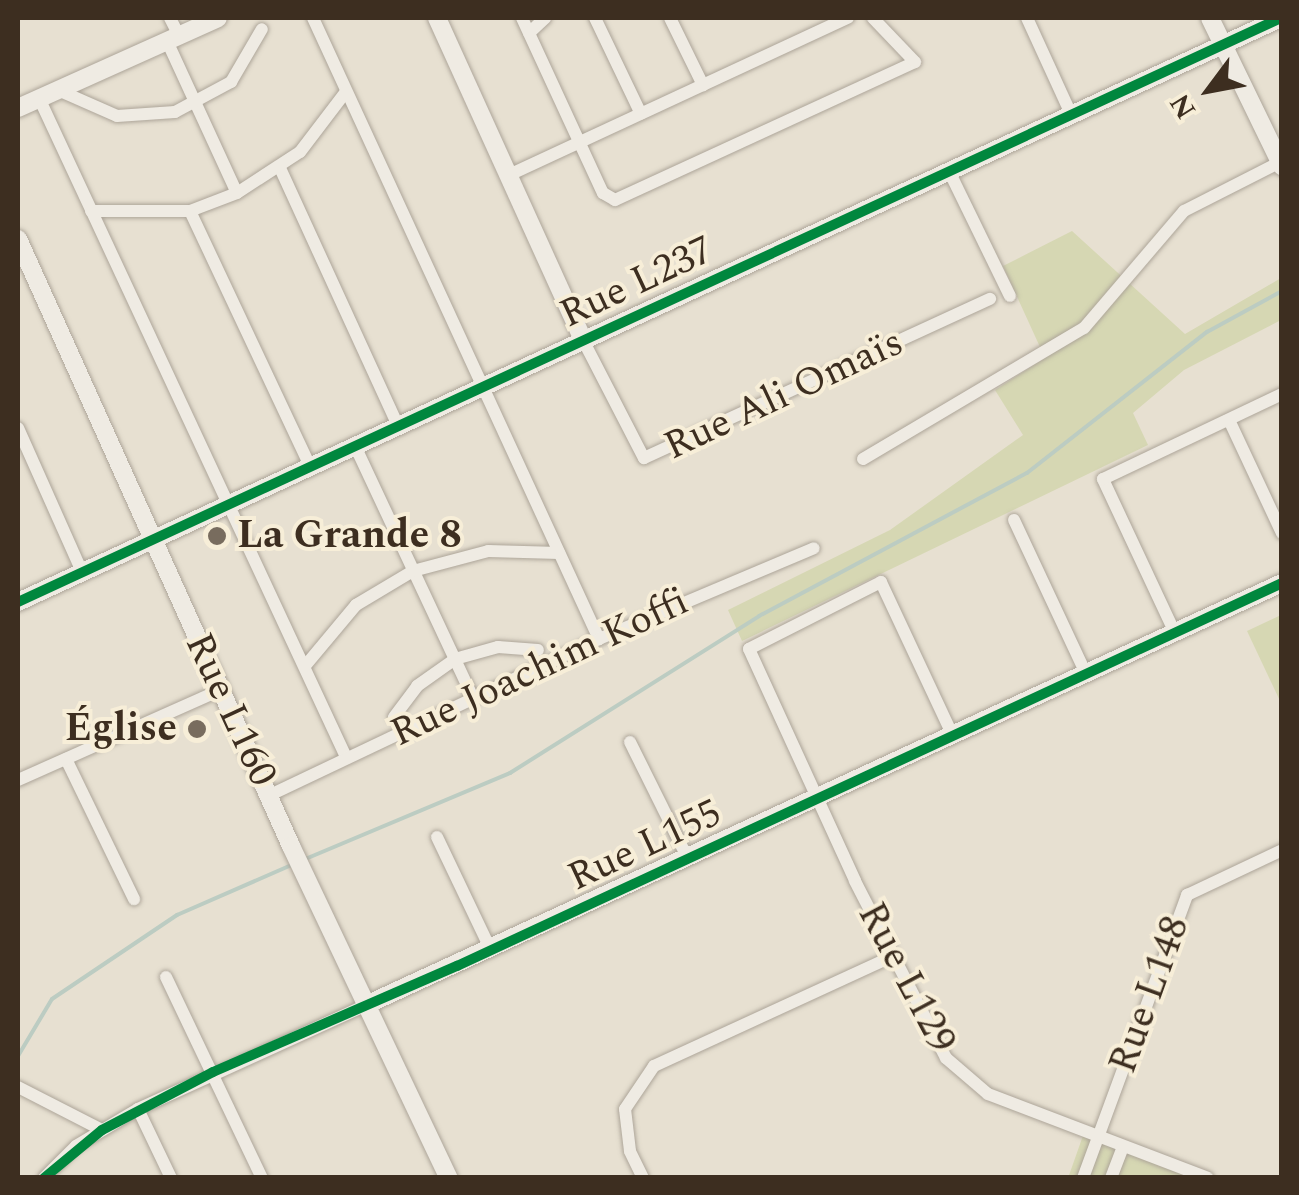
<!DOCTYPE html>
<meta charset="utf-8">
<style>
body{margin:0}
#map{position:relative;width:1299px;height:1195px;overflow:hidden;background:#e7e0d1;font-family:Spectral,serif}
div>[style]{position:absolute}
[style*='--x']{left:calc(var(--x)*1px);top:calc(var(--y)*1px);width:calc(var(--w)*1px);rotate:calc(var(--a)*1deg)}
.green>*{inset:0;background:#d6d7b3}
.stream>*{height:4px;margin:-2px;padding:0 2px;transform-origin:2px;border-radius:2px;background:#bcccc2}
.roads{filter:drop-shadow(0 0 2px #ada599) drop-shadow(0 0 2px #ada599)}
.street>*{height:12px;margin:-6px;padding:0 6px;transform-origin:6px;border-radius:6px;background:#efebe3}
.secondary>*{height:18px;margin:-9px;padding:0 9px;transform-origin:9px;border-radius:9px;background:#efebe3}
.cycleway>*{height:10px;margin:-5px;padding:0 5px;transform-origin:5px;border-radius:5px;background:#00873e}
.dots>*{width:28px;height:28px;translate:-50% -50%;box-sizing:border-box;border:5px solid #f7eed8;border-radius:50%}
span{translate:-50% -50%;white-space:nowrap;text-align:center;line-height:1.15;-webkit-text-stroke:8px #f7eed8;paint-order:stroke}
.street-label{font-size:40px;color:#3d2e20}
.poi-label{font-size:40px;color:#3d2e20;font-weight:700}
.left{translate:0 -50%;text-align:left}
.right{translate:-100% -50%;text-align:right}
.frame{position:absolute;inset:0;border:20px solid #3d2e20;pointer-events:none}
.north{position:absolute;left:1159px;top:40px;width:100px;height:100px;-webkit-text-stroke:8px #f7eed8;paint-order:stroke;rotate:238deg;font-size:28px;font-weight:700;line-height:40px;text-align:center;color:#3d2e20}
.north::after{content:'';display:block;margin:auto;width:35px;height:45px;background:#3d2e20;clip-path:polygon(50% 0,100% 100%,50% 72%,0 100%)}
</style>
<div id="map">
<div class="green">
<i style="clip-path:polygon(1072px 231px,1185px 334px,1281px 278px,1281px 320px,1184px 370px,1133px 413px,1148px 445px,742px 641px,728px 610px,890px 530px,1023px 435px,995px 390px,1045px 358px,1003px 266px)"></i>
<i style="clip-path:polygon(1281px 615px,1281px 703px,1247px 631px)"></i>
<i style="clip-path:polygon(1085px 1130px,1196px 1178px,1068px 1178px)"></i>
</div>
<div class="stream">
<i style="--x:303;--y:860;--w:225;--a:-22.8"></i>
<i style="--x:510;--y:773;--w:294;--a:-32.2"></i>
<i style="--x:759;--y:616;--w:304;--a:-28.1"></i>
<i style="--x:1027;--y:473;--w:229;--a:-38.1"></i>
<i style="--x:1207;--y:332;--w:85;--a:-28.7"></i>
<i style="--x:18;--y:1056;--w:66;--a:-59.2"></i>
<i style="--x:52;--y:999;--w:151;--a:-33.9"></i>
<i style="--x:177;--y:915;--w:128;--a:-23.6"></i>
</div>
<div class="roads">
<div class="street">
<i style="--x:170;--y:18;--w:20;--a:63"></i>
<i style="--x:313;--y:18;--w:684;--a:65.27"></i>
<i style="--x:522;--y:18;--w:193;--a:65.2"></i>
<i style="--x:603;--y:193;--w:14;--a:30"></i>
<i style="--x:615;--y:200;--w:330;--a:-24.7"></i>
<i style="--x:915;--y:62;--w:61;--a:-133.7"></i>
<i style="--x:595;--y:18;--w:106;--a:64.4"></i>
<i style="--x:670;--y:18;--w:75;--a:63.8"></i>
<i style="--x:1027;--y:18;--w:106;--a:65.4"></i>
<i style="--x:529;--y:33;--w:22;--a:-43"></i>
<i style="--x:167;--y:41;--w:167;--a:65.3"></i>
<i style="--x:58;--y:90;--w:64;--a:23.8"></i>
<i style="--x:117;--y:116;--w:58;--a:-3.9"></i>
<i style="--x:175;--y:112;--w:64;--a:-28.2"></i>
<i style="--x:231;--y:82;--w:61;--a:-59.7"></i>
<i style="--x:39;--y:98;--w:727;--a:65.02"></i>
<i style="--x:280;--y:168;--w:286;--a:65.4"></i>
<i style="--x:949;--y:171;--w:139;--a:64"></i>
<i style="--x:509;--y:175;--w:374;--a:-24.9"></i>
<i style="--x:91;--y:211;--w:99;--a:0"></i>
<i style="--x:190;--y:211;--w:50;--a:-21"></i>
<i style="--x:237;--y:193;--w:75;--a:-33.1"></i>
<i style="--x:300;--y:152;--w:74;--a:-52.7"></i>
<i style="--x:190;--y:211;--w:284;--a:64.8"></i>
<i style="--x:583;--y:340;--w:133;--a:62.7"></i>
<i style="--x:644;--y:458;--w:381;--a:-24.7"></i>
<i style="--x:1229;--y:420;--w:125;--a:64.9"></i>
<i style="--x:18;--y:428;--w:158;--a:66"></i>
<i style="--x:356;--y:448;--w:276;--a:64.9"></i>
<i style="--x:863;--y:459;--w:257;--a:-30.7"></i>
<i style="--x:1084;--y:328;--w:154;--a:-49.5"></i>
<i style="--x:1184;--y:211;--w:110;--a:-27"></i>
<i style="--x:1014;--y:520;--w:170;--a:64.9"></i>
<i style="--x:1175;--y:633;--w:170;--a:-115.1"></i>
<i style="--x:1103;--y:479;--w:198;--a:-25.4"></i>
<i style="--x:305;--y:666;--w:80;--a:-50.1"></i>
<i style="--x:356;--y:605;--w:66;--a:-30.8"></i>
<i style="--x:413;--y:571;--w:78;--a:-14.9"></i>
<i style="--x:488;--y:551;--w:71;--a:1.6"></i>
<i style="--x:394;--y:717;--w:39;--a:-53"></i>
<i style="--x:417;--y:686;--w:47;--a:-35.4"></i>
<i style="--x:455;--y:659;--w:45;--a:-15.6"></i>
<i style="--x:498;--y:647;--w:40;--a:4.3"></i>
<i style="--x:953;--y:736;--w:170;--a:-115.1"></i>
<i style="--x:881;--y:582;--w:148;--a:153.1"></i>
<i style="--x:749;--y:649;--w:255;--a:65.4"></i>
<i style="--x:855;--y:881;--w:199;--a:62.8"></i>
<i style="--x:946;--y:1058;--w:55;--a:40.6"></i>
<i style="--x:988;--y:1094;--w:235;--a:20.9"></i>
<i style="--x:630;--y:742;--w:131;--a:63.6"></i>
<i style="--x:66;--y:759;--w:156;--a:64.1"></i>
<i style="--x:18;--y:780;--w:221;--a:-24"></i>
<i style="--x:270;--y:795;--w:364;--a:-25.4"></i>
<i style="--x:599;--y:639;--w:233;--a:-22.9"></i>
<i style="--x:437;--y:837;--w:125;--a:64.5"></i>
<i style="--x:166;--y:977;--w:223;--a:64.5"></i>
<i style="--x:18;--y:1087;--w:94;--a:27.1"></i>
<i style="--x:138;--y:1109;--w:76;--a:64.4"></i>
<i style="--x:44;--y:1178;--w:45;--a:-45"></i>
<i style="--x:76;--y:1146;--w:72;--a:-30.8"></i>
<i style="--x:138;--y:1109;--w:251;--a:-24.5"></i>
<i style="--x:643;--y:1178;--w:30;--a:-116"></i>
<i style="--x:630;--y:1151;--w:42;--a:-96.8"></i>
<i style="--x:625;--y:1109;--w:52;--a:-56"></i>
<i style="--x:654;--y:1066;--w:263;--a:-24.7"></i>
<i style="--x:1083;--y:1178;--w:302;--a:-69.8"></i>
<i style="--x:1187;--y:895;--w:105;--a:-25.3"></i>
<i style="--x:1111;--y:1178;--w:34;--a:-69"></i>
</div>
<div class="secondary">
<i style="--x:437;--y:18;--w:354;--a:65.6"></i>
<i style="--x:1210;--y:18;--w:165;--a:64.1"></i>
<i style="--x:18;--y:108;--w:219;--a:-24.2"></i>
<i style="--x:18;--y:239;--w:666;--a:65.78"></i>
<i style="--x:291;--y:846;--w:368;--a:64.6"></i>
<i style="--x:18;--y:602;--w:1391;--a:-24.82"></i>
<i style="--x:366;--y:1005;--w:1009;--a:-24.74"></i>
</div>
</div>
<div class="cycleway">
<i style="--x:18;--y:602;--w:1391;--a:-24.82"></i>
<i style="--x:44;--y:1178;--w:75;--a:-39.6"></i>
<i style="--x:102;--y:1130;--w:125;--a:-27.6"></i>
<i style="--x:213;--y:1072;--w:266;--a:-23.5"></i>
<i style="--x:457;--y:966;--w:910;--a:-24.9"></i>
</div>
<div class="dots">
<i style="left:217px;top:536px;background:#786c5e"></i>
<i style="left:197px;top:729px;background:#786c5e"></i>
</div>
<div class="street-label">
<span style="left:637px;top:283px;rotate:-25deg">Rue L237</span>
<span style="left:784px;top:395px;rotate:-25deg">Rue Ali Omaïs</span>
<span style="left:540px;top:668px;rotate:-25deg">Rue Joachim Koffi</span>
<span style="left:230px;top:710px;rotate:65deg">Rue L160</span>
<span style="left:645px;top:846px;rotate:-25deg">Rue L155</span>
<span style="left:906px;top:978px;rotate:62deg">Rue L129</span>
<span style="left:1150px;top:995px;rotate:-70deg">Rue L148</span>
</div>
<div class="poi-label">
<span class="left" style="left:237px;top:536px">La Grande 8</span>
<span class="right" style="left:177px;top:729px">Église</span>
</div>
<div class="frame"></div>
<div class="north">N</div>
</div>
